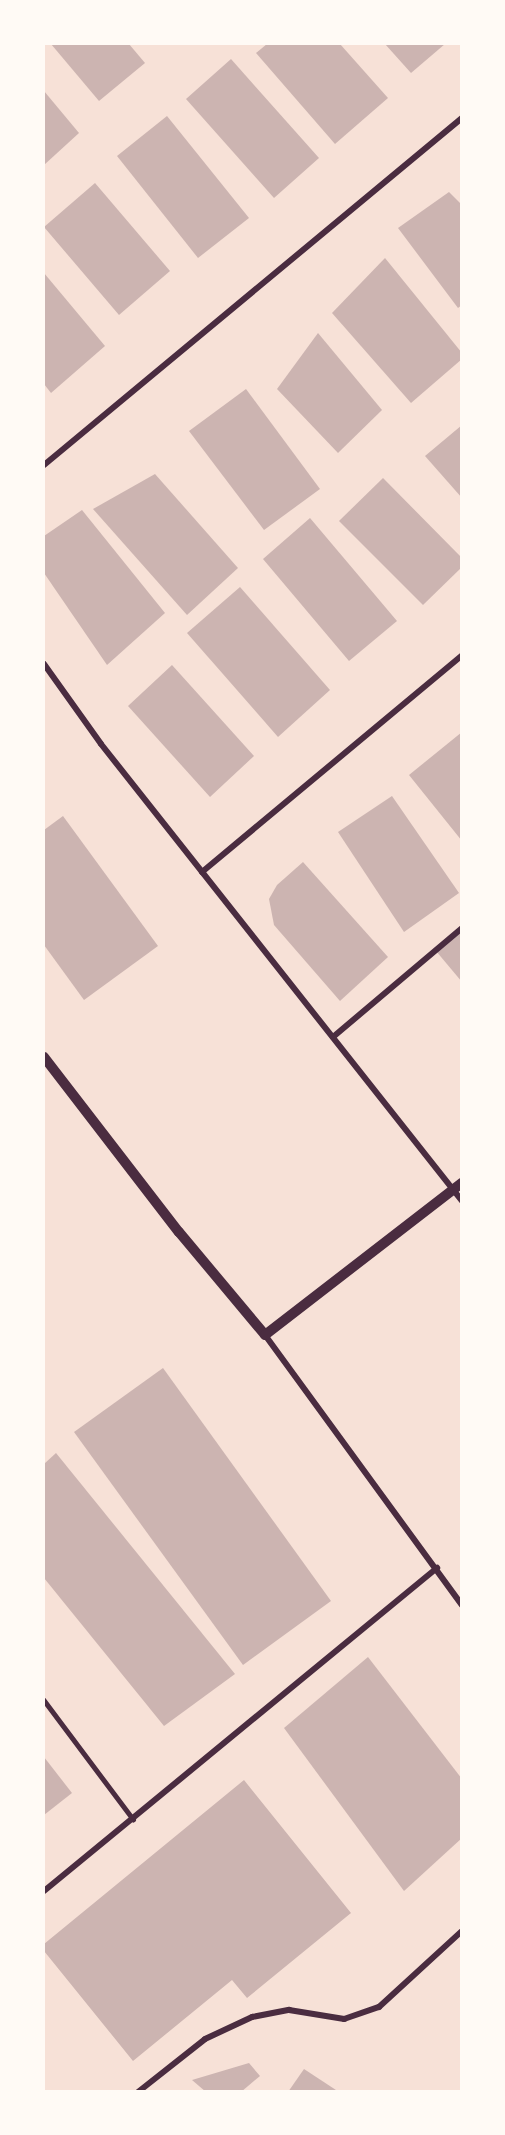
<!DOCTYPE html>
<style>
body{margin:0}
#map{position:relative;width:505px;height:2135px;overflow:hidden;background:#f7e1d7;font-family:Karla,sans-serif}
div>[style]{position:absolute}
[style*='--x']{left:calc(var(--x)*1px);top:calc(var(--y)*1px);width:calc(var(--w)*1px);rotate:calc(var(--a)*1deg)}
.building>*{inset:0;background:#ccb4b1}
.service>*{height:4.5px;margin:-2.25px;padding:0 2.25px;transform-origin:2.25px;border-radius:2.25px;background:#4a2c40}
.minor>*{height:6px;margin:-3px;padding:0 3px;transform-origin:3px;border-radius:3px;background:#4a2c40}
.tertiary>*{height:10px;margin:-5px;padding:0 5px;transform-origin:5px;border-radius:5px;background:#4a2c40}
span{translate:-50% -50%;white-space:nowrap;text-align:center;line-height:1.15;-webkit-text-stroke:6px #fffaf5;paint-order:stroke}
.frame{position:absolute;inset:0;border:45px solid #fffaf5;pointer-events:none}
</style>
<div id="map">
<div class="building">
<i style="clip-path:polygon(51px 44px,129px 44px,145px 63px,99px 101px)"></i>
<i style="clip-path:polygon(267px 44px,340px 44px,388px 98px,335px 144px,256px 53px)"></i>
<i style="clip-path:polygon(385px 44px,445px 44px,411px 73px)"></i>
<i style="clip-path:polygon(231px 59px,319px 158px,274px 198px,186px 99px)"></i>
<i style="clip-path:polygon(44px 91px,79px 133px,44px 165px)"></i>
<i style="clip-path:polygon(167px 116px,249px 218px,198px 258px,117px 156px)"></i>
<i style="clip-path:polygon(95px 183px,170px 271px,119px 315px,44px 227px)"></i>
<i style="clip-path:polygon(449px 192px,462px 205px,462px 305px,458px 308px,398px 228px)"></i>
<i style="clip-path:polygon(385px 258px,462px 353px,462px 359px,411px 403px,332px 313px)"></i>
<i style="clip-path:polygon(44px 273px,105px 346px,51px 393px,44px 384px)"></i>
<i style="clip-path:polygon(318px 333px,382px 410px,338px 453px,277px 389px)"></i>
<i style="clip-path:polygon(246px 389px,320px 489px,264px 530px,189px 431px)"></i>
<i style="clip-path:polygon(462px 425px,462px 498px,425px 456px)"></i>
<i style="clip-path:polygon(155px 474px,238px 568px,187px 615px,93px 509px)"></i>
<i style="clip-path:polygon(383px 478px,462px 558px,462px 567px,423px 605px,339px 521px)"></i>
<i style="clip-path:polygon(82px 510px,165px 613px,107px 665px,44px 573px,44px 536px)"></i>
<i style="clip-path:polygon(310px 518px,397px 621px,349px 661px,263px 559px)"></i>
<i style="clip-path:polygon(240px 587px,330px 690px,278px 737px,187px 633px)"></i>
<i style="clip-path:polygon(172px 665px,254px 756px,210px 797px,128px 706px)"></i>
<i style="clip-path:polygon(462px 732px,462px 841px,409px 775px)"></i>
<i style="clip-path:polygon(392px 796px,459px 893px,404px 932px,338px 832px)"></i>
<i style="clip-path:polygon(63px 816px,158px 946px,84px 1000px,44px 945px,44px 830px)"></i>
<i style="clip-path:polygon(303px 862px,388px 957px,340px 1001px,274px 925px,269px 899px,277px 885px)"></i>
<i style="clip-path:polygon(462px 930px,462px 982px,436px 951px)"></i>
<i style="clip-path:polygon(163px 1368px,331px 1601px,243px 1665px,74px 1432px)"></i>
<i style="clip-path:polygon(56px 1453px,235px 1674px,164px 1726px,44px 1578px,44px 1464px)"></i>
<i style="clip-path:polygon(368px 1657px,462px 1779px,462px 1838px,404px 1891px,284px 1728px)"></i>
<i style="clip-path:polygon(44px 1757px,72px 1793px,44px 1815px)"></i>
<i style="clip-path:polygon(244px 1780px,351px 1913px,247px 1998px,232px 1980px,133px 2061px,44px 1951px,44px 1944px)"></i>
<i style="clip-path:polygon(249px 2063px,260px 2076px,241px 2092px,206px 2092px,192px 2080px)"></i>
<i style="clip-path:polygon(304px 2069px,339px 2092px,288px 2092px)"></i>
</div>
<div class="service">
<i style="--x:44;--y:1700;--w:149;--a:53.2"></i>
</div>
<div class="minor">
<i style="--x:44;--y:465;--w:543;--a:-39.7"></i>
<i style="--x:44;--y:664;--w:98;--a:54.5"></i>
<i style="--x:101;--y:744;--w:582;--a:51.69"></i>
<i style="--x:202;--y:872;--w:339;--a:-39.8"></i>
<i style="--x:333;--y:1037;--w:169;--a:-40.2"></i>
<i style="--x:265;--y:1335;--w:334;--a:53.9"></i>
<i style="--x:44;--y:1891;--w:509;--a:-39.42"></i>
<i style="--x:138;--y:2092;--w:85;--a:-38.3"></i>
<i style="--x:205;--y:2039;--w:52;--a:-25.1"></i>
<i style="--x:252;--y:2017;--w:38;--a:-11"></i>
<i style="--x:289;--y:2010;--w:56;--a:9.3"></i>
<i style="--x:344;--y:2019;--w:37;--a:-19"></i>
<i style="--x:379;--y:2007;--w:113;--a:-42.5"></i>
</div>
<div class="tertiary">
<i style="--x:44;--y:1057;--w:221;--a:52.4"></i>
<i style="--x:179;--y:1232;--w:134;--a:50.1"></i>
<i style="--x:265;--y:1335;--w:249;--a:-37.7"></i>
</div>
<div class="frame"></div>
</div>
